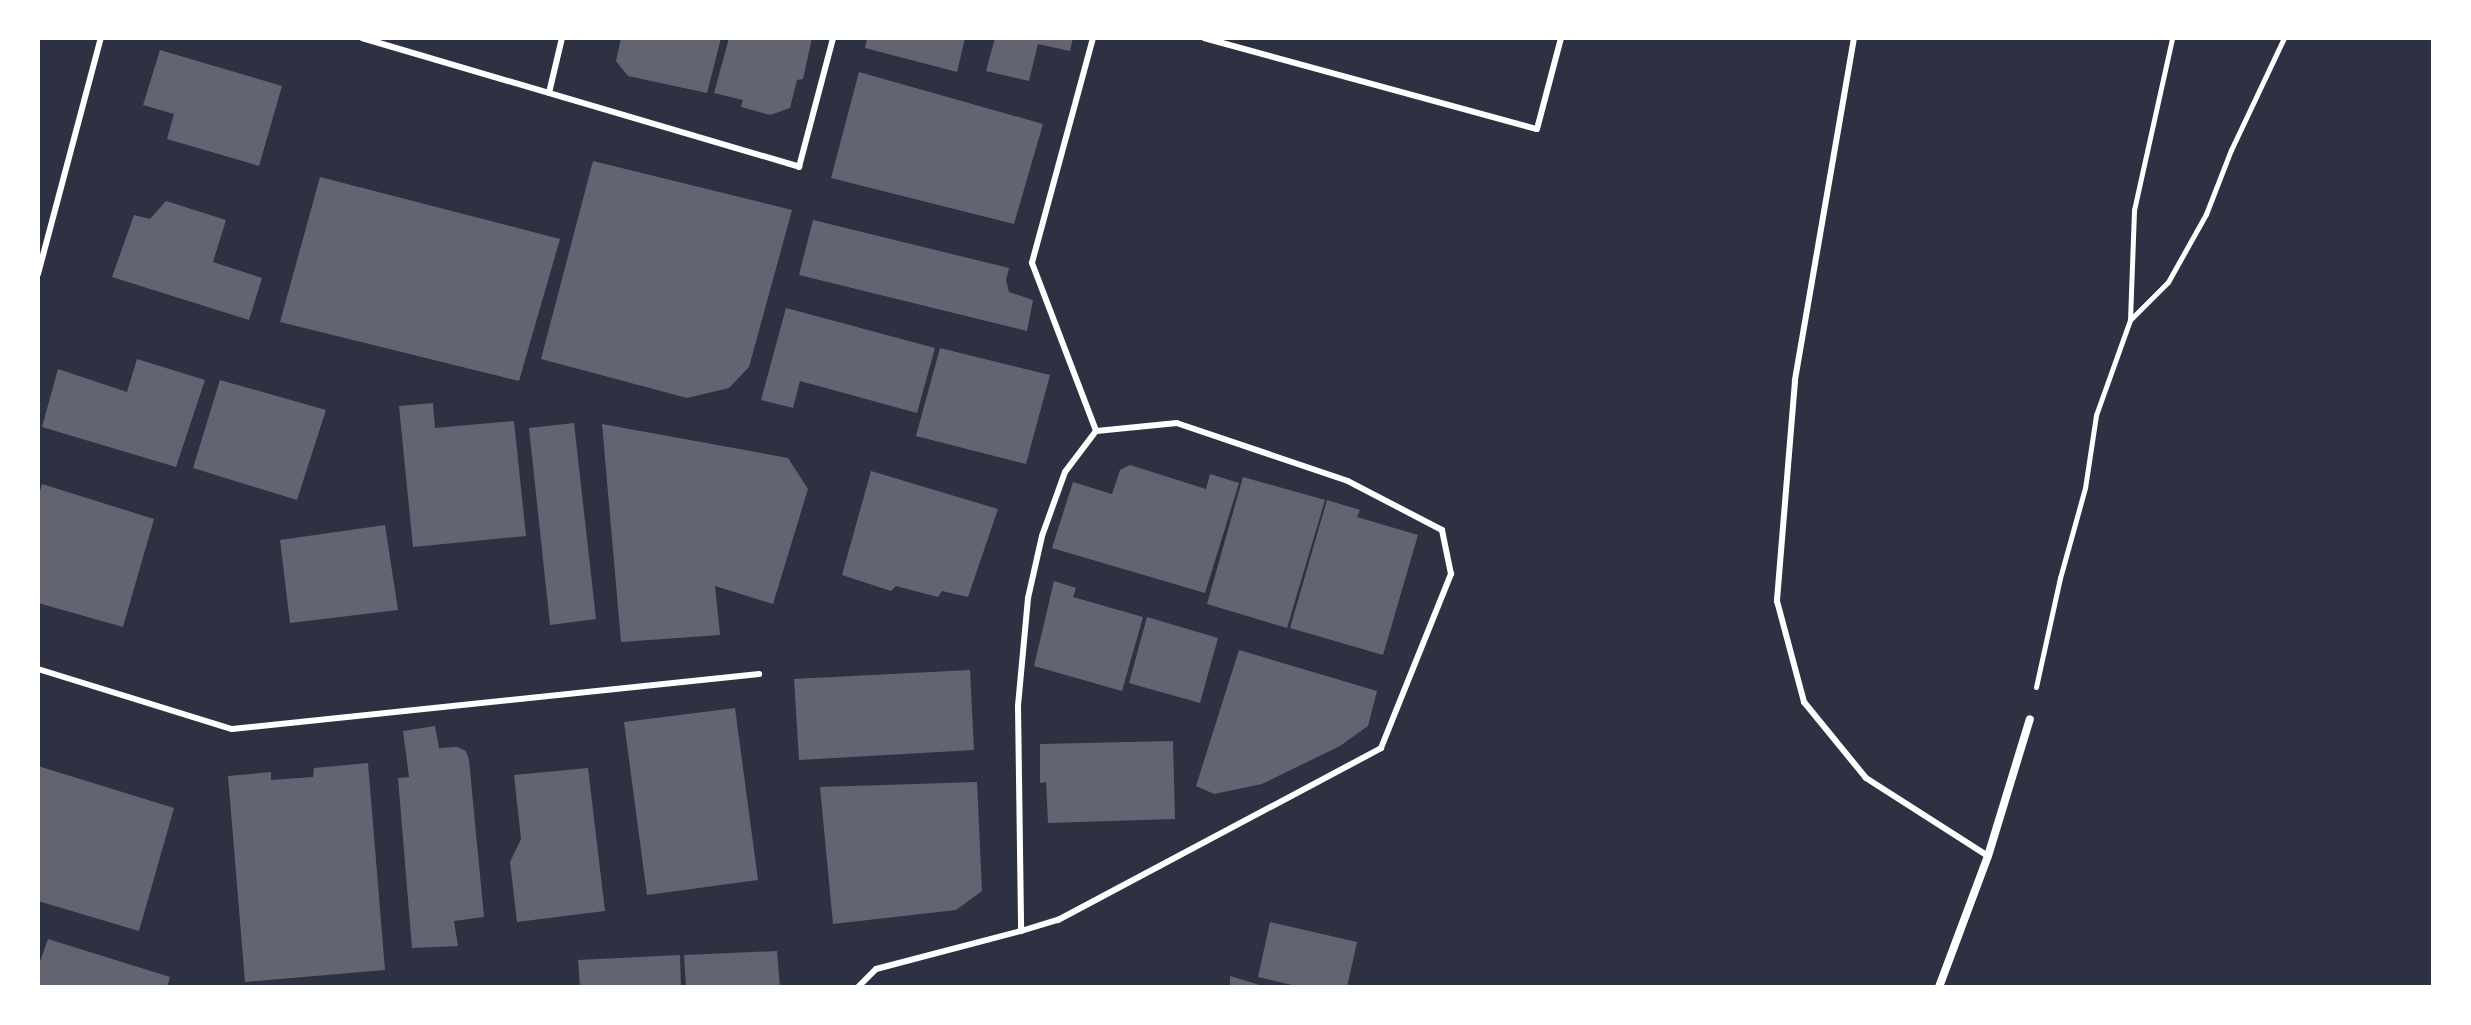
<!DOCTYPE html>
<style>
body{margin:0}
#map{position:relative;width:2471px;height:1025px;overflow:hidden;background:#2d3142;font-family:Overpass,sans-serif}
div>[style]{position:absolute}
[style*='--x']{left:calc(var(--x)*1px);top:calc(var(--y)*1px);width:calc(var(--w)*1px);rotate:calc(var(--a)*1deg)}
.building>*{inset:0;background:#626471}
.path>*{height:5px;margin:-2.5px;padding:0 2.5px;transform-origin:2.5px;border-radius:2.5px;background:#fff}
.service>*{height:6px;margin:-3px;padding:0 3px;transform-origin:3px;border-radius:3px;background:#fff}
.minor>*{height:8px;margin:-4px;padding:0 4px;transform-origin:4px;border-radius:4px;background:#fff}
span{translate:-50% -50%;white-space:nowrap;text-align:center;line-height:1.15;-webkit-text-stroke:8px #fff;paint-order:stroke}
.frame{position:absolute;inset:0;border:40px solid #fff;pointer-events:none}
</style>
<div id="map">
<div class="building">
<i style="clip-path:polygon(621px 38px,721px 38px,707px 93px,628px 76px,616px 61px)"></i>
<i style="clip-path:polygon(729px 38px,812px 38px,803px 79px,797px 80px,790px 108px,770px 115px,741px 107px,743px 100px,714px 93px)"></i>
<i style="clip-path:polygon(867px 38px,965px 38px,957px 72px,865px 48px)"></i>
<i style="clip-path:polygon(995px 38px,1073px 38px,1070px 51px,1038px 44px,1029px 81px,986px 71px)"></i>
<i style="clip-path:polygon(160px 50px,282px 86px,259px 166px,167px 139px,174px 114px,143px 105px)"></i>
<i style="clip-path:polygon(859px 72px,1043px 124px,1014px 224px,831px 178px)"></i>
<i style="clip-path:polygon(593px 161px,792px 210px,749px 367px,729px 388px,687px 398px,541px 359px)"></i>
<i style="clip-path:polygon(320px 177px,560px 239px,519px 381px,280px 322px)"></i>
<i style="clip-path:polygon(166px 201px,226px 220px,213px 262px,262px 278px,249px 320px,112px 277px,134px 215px,150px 219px)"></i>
<i style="clip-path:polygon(813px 220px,1009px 268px,1006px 280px,1009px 292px,1033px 300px,1027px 331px,799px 275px)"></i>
<i style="clip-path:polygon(786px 308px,935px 348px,917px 413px,800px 381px,793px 408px,761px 400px)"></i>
<i style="clip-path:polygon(940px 348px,1050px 375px,1026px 464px,916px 436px)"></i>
<i style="clip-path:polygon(137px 359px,205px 380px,176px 467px,42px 427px,58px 369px,127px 392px)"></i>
<i style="clip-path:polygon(220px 380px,326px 410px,297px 500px,193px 468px)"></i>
<i style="clip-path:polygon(433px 403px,435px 428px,514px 421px,526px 536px,413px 547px,399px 406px)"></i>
<i style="clip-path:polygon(574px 423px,596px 619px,550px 625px,529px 428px)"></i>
<i style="clip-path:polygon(602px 424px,788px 458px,808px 489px,773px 604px,715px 586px,720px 635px,621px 642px)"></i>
<i style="clip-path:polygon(1130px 465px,1206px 489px,1210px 474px,1239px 483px,1205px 593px,1052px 548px,1073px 482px,1112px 494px,1120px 470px)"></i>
<i style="clip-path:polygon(871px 471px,998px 509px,968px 597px,942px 591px,938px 597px,896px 586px,891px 591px,842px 575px)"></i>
<i style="clip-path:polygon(1243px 477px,1325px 500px,1287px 628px,1207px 604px)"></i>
<i style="clip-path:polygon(42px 484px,154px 519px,123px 627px,38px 603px,38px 499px)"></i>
<i style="clip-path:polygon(1327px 500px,1360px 510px,1357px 517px,1418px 535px,1383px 655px,1290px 628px)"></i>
<i style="clip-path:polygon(385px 525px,398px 610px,290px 623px,280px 540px)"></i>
<i style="clip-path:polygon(1054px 581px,1076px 588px,1073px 597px,1143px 617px,1122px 691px,1034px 666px)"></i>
<i style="clip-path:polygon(1147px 617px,1218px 638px,1200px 703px,1129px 683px)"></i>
<i style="clip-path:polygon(1239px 650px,1377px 691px,1368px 726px,1340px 746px,1262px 784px,1214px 794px,1196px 786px)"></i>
<i style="clip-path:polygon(970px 670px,974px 750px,799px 760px,794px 679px)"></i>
<i style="clip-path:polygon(735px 708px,758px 880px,647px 895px,624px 722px)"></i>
<i style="clip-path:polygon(435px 726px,439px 748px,457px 747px,466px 751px,469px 760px,484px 917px,454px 921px,458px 946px,412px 948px,398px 778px,409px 777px,403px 731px)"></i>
<i style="clip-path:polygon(1173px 741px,1175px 819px,1048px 823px,1046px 782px,1040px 783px,1040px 744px)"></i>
<i style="clip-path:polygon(368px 763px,385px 970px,245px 982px,228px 776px,271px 772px,271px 780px,313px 777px,314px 768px)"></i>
<i style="clip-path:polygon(38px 766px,174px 808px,139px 931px,38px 901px)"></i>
<i style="clip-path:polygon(588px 768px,605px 911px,517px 922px,510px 862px,521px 839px,514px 775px)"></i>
<i style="clip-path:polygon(977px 782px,982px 891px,956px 910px,833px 924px,820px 787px)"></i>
<i style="clip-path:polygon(1270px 922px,1357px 942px,1347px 987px,1300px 987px,1258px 977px)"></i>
<i style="clip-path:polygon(48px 939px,170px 977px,167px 987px,38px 987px,38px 967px)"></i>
<i style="clip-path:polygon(777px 951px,780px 987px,686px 987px,684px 955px)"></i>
<i style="clip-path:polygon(680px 955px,681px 987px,580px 987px,578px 960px)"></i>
<i style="clip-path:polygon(1230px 976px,1263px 986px,1263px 987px,1230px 987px)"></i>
</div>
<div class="path">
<i style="--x:2131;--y:319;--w:52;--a:-45"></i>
<i style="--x:2168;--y:282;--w:78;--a:-60.8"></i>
<i style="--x:2206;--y:214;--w:69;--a:-68.7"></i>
<i style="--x:2231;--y:150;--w:124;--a:-64.7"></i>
<i style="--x:2036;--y:687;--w:112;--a:-77.6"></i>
<i style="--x:2060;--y:578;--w:93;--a:-74.5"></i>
<i style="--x:2085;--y:488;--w:74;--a:-81.4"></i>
<i style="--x:2096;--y:415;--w:101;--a:-70.3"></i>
<i style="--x:2130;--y:320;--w:110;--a:-87.9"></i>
<i style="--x:2134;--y:210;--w:176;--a:-77.5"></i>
</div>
<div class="service">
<i style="--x:362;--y:38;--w:456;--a:16.4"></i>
<i style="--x:799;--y:167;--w:133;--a:-75.2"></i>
<i style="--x:1093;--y:38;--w:233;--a:105.2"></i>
<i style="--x:1032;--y:263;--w:180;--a:69.1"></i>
<i style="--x:1204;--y:38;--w:345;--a:15.3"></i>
<i style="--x:1537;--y:129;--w:94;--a:-75.2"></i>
<i style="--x:1854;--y:38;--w:348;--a:99.8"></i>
<i style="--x:1795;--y:381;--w:221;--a:94.7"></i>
<i style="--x:1777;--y:601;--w:105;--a:75"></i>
<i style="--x:1804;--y:702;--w:98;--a:50.8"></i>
<i style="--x:1866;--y:778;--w:145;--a:32.6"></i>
<i style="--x:549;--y:93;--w:57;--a:-76.7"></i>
<i style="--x:38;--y:274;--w:244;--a:-75.1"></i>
<i style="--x:38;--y:669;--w:203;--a:17.2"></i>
<i style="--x:232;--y:729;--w:530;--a:-5.96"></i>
<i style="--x:858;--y:987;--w:25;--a:-45"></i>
<i style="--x:876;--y:969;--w:150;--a:-14.7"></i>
<i style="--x:1021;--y:931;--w:39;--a:-17"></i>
<i style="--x:1058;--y:920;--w:366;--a:-28"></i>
<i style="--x:1381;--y:748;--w:188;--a:-68.1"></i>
<i style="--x:1451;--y:574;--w:45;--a:-101.6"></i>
<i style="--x:1442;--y:530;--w:106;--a:-152.5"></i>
<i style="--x:1348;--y:481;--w:181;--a:-161.3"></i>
<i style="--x:1177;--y:423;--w:81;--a:174.4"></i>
<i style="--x:1096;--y:431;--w:51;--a:127.1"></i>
<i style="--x:1065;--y:472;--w:68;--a:109.8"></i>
<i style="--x:1042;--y:536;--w:64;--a:102.7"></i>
<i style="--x:1028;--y:598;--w:108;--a:95.3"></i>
<i style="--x:1018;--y:706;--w:225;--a:89.2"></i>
</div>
<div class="minor">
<i style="--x:1939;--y:987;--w:140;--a:-69.5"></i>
<i style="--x:1988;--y:856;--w:143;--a:-73"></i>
</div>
<div class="frame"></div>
</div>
